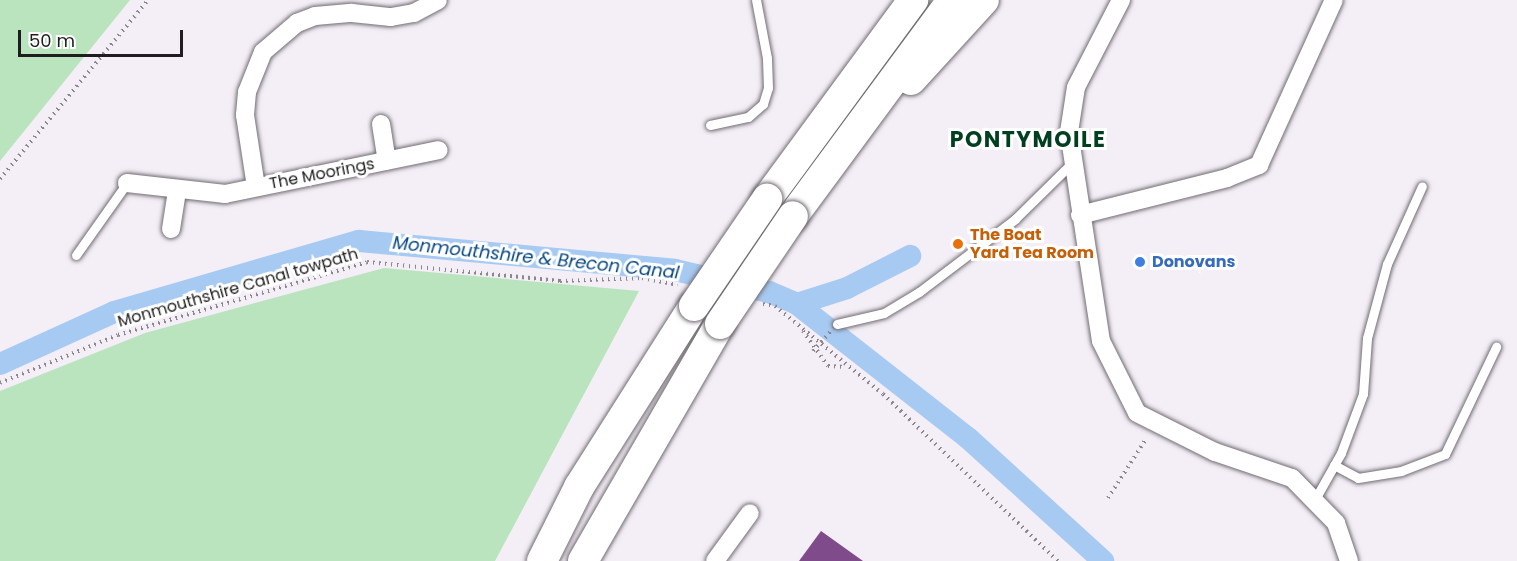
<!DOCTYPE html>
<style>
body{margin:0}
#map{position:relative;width:1517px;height:561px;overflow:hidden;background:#f4eef6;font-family:Poppins,sans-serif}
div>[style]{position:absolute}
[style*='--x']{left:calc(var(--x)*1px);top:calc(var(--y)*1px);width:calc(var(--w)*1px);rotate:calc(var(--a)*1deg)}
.green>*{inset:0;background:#b9e4be}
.canal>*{height:22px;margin:-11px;padding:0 11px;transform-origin:11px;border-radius:11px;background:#a7caf2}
.building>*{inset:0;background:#7f4b8b}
.path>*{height:4px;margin-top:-2px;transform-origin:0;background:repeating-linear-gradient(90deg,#8b878d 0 1.5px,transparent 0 6px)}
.roads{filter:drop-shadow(0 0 2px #716b72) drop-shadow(0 0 2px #716b72)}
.service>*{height:9px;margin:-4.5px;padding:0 4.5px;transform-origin:4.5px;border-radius:4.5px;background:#fff}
.minor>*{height:18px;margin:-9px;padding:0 9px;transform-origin:9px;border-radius:9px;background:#fff}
.primary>*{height:30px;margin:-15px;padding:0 15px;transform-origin:15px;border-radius:15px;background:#fff}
.path-bridge>*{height:4px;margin-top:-2px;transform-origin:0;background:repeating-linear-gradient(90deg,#8b878d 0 1.5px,transparent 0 6px)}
.bridges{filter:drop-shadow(0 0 2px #716b72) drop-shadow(0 0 2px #716b72)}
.primary-bridge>*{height:30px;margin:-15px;padding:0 15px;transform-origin:15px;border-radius:15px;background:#fff}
.dots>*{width:16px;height:16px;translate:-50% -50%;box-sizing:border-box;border:3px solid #fff;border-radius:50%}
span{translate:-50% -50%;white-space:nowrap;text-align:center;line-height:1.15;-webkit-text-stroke:6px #fff;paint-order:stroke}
.street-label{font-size:16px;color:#1f1d20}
.food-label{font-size:16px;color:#c56008;font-weight:700}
.left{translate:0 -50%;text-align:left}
.shop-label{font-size:16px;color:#366cbe;font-weight:700}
.water-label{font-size:18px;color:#054680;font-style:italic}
.district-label{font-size:22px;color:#003f20;font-weight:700;letter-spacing:1.5px}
.scale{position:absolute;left:18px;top:30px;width:165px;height:27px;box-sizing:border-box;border:3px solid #1f1d20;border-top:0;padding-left:8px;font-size:18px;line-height:21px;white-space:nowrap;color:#1f1d20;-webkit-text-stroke:4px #fff;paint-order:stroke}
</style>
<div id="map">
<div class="green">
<i style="clip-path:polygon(0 0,130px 0,0 161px)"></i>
<i style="clip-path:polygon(384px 268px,639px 291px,495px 561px,0 561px,0 391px,145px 333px)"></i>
</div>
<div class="canal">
<i style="--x:797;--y:304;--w:52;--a:-17.7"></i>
<i style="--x:847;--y:288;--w:71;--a:-26.9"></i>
<i style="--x:0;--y:364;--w:125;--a:-24.5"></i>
<i style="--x:114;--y:312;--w:255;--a:-16.2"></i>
<i style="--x:359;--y:241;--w:317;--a:5.2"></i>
<i style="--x:675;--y:270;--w:97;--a:13.2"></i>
<i style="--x:769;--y:292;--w:30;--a:23"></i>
<i style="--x:797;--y:304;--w:217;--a:38.1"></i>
<i style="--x:968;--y:438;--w:183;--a:42.3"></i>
</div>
<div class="building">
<i style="clip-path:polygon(821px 531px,863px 561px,799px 561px)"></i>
</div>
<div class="path">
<i style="--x:0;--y:179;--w:232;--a:-50.4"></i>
<i style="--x:763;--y:304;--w:12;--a:9"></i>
<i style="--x:775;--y:306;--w:139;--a:39.2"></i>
<i style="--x:883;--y:394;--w:242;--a:43.7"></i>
<i style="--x:803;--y:331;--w:43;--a:54.5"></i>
<i style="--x:828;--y:366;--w:18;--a:3"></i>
<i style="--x:0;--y:383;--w:127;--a:-22.1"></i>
<i style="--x:118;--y:335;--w:259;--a:-16.3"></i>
<i style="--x:367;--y:262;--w:194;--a:5.6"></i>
<i style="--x:560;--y:281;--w:82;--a:-2.1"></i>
<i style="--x:642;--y:278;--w:36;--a:11"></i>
<i style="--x:1108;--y:498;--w:70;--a:-57.2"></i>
</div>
<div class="roads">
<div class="service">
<i style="--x:710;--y:125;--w:39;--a:-12"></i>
<i style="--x:748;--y:117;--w:20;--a:-41"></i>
<i style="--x:763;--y:104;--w:17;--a:-73"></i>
<i style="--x:768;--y:88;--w:30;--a:-92"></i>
<i style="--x:767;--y:58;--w:59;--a:-100.7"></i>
<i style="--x:76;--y:255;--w:88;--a:-54.7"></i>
<i style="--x:837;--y:324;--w:48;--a:-13.2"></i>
<i style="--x:884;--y:313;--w:41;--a:-31"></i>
<i style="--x:919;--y:292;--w:121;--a:-37.2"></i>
<i style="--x:1015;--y:219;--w:81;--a:-44.5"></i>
<i style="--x:1334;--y:465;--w:27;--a:28"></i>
<i style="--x:1358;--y:478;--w:44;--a:-9.2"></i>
<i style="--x:1401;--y:471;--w:47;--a:-21.1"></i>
<i style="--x:1445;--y:454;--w:119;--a:-64.5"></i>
<i style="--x:1314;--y:501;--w:55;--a:-60.6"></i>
<i style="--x:1341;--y:453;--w:63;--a:-69.6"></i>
<i style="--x:1363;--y:394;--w:56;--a:-85.9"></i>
<i style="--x:1367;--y:338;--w:77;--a:-74.9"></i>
<i style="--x:1387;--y:264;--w:85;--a:-65.8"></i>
</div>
<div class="minor">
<i style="--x:1121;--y:0;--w:98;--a:117.3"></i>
<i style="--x:1076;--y:87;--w:46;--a:98.8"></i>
<i style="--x:1069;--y:132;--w:211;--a:81.3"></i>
<i style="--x:1101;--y:341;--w:80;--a:63.4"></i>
<i style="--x:1137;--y:413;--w:87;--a:26.6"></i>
<i style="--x:1215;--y:452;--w:81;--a:18.7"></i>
<i style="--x:1292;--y:478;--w:63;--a:45.6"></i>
<i style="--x:1336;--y:523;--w:40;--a:71.1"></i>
<i style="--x:381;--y:124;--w:37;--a:81"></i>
<i style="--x:127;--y:183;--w:99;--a:6.4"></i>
<i style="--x:225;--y:194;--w:218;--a:-11.6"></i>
<i style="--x:256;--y:187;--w:73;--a:-98.7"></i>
<i style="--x:245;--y:115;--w:23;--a:-85"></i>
<i style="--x:247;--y:92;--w:43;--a:-68.2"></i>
<i style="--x:263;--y:52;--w:45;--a:-40.5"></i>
<i style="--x:297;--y:23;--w:19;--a:-21"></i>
<i style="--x:315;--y:16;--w:37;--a:-5"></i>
<i style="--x:352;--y:13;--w:39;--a:6"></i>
<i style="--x:391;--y:17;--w:23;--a:-10"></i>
<i style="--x:414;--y:13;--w:27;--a:-28"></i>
<i style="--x:1080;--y:215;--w:152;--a:-14.1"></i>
<i style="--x:1227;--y:178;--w:35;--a:-22"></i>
<i style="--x:1259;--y:165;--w:181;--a:-65.6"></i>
<i style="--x:171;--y:229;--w:39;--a:-81"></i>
<i style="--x:715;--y:561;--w:59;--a:-53.9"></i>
</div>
<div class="primary">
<i style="--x:911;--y:80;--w:108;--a:-47.6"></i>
<i style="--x:767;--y:199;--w:247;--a:-53.7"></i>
<i style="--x:793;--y:216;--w:268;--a:-53.6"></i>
<i style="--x:542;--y:561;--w:83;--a:-63.4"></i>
<i style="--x:579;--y:487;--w:214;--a:-57.6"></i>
<i style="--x:583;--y:561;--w:274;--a:-60"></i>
</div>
</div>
<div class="path-bridge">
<i style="--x:813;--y:351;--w:36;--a:-48"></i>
</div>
<div class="bridges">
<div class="primary-bridge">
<i style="--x:694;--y:306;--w:130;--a:-55.7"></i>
<i style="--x:720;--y:324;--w:130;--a:-55.9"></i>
</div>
</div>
<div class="dots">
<i style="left:958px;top:244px;background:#e8710a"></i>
<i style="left:1140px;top:262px;background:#3f7fe0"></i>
</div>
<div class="street-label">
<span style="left:322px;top:174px;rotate:-11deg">The Moorings</span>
<span style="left:238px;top:288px;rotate:-16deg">Monmouthshire Canal towpath</span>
</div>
<div class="food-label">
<span class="left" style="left:970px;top:244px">The Boat<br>Yard Tea Room</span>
</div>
<div class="shop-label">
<span class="left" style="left:1152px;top:262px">Donovans</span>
</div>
<div class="water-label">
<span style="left:536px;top:258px;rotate:6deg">Monmouthshire &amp; Brecon Canal</span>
</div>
<div class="district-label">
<span style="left:1028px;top:140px">PONTYMOILE</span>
</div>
<div class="scale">50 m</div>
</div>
